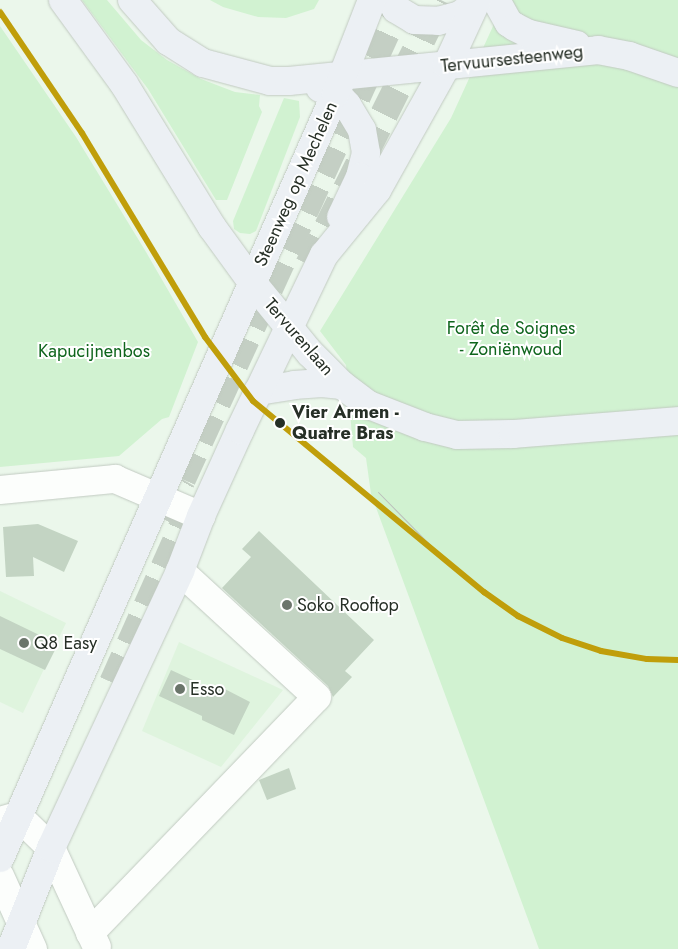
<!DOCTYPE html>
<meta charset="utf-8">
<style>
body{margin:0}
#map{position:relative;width:678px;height:949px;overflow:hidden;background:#ebf7eb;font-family:Jost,sans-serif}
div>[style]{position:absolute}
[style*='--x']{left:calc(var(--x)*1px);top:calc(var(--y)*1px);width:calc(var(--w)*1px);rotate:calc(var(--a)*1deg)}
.built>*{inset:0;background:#dff4de}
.green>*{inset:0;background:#d1f2d1}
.building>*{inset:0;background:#c3d4c3}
.highway-tunnel>*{height:28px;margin-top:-14px;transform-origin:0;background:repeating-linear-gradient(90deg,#c4cfc4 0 28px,transparent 0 42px)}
.roads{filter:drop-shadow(0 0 1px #c1cac1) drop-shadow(0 0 1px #c1cac1)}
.minor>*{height:28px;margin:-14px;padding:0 14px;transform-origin:14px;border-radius:14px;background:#fcfefc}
.major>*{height:28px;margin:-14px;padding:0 14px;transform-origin:14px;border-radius:14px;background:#ecf0f4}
.tram>*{height:1px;margin:-0.5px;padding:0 0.5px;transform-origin:0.5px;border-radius:0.5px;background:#bbbebb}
.tram-1>*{height:6px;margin:-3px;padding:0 3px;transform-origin:3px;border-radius:3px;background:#c09e0a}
.dots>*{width:14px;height:14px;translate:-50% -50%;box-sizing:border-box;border:2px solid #fff;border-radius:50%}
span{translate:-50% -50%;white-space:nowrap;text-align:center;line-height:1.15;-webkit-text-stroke:4px #fff;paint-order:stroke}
.street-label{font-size:18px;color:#262f26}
.park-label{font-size:18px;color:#0f651d}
.stop-label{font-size:18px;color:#262f26;font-weight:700}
.left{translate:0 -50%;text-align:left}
.poi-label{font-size:18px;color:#262f26}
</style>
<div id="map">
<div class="built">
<i style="clip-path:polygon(0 591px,66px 623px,23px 713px,0 702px)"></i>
<i style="clip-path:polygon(179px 642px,283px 690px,221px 767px,142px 731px)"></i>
</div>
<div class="green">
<i style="clip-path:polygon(82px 0,107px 0,141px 40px,167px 60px,201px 79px,235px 92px,260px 95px,259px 106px,262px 112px,227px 200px,216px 200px,148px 89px)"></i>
<i style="clip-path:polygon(210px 0,319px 0,314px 9px,286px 18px,258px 17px,223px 7px)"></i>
<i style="clip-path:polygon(505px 0,678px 0,678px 949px,539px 949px,371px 494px,366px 458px,353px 447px,346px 365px,320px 331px,451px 118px)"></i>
<i style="clip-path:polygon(0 26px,76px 137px,146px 252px,198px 342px,169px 417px,162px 419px,119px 456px,0 467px)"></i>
<i style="clip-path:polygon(284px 98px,299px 101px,300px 117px,256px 231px,250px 234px,240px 233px,234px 229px,233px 221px)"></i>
</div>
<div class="building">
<i style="clip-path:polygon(38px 524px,78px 541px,64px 572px,33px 557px,34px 576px,6px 577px,3px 527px)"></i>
<i style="clip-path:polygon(259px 531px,374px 640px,345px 671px,352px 677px,333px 697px,328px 686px,222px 588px,251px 557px,242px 549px)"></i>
<i style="clip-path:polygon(0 616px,58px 644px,45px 670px,0 649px)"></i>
<i style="clip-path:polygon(171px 670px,212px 689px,219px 686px,250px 702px,234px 735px,202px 720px,202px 716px,159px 696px)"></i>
<i style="clip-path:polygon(289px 768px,296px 789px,267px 800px,259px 780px)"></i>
</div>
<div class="highway-tunnel">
<i style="--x:309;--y:265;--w:296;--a:-63.5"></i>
<i style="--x:160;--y:517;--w:44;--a:-59.9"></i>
<i style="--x:182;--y:479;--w:527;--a:-65.43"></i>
<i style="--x:113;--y:683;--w:209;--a:-66"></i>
</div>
<div class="roads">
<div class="minor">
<i style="--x:0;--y:490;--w:116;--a:-5.5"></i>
<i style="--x:115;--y:479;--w:94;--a:23.3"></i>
<i style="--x:0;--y:821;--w:19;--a:-16"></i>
<i style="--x:18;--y:816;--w:46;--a:44.1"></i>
<i style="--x:51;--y:848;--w:109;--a:65.1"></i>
<i style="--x:0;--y:876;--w:80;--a:65.7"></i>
<i style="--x:90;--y:933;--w:327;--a:-46.1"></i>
<i style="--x:317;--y:697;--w:186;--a:-137.4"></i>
</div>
<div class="major">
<i style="--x:63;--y:0;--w:104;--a:54"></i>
<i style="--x:124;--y:84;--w:168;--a:58.4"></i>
<i style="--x:212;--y:227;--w:68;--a:54"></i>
<i style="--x:252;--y:282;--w:92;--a:50.8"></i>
<i style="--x:310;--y:353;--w:45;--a:45"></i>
<i style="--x:342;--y:385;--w:34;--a:37"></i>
<i style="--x:369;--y:405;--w:60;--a:21.4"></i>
<i style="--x:425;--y:427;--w:33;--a:14"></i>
<i style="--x:457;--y:435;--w:56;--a:-1"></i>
<i style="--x:513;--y:434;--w:166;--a:-4.5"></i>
<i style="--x:132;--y:0;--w:55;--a:48.7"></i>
<i style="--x:168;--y:41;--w:41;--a:32.2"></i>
<i style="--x:203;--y:63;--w:69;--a:15"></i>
<i style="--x:270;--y:81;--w:19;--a:0"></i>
<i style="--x:289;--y:81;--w:311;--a:-5.7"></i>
<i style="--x:598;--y:50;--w:32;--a:11"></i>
<i style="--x:629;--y:56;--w:52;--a:19.1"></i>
<i style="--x:391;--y:0;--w:10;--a:61"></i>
<i style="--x:396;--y:9;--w:21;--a:31"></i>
<i style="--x:414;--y:20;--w:24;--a:2"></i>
<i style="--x:438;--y:21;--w:23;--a:-15"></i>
<i style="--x:460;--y:15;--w:18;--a:-38"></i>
<i style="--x:496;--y:0;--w:26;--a:61"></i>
<i style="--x:509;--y:23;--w:7;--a:34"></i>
<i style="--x:515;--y:27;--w:16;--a:27"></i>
<i style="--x:529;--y:34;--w:49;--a:12.9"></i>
<i style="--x:320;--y:88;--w:17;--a:17"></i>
<i style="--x:336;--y:93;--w:16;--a:47"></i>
<i style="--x:347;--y:105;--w:29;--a:59"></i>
<i style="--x:362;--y:130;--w:23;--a:80"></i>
<i style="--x:366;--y:153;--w:25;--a:104"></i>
<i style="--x:360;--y:177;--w:44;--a:115.4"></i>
<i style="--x:258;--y:391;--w:36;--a:-9"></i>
<i style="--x:294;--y:385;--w:28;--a:-4"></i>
<i style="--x:322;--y:383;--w:20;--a:6"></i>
<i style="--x:0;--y:858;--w:836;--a:-66.29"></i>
<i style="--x:336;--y:93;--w:100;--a:-68.8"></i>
<i style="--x:11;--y:949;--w:109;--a:-68.4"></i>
<i style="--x:51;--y:848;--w:306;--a:-65"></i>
<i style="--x:180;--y:571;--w:59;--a:-69.1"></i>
<i style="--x:201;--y:516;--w:94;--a:-65.6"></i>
<i style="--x:240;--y:430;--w:194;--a:-64.4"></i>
<i style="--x:324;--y:255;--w:84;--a:-50.8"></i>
<i style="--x:377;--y:190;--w:143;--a:-60.8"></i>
<i style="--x:447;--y:65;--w:72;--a:-65.2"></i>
</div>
</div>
<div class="tram">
<i style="--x:378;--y:492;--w:86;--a:45.5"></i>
</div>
<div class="tram-1">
<i style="--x:0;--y:12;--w:146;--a:55.9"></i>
<i style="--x:82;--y:133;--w:238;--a:58.9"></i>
<i style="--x:205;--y:337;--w:80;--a:53.1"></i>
<i style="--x:253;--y:401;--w:300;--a:39.6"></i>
<i style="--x:484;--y:592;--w:42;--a:35.2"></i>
<i style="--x:518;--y:616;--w:49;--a:26.6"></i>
<i style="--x:562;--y:638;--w:41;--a:18.4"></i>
<i style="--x:601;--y:651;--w:47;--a:9.9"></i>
<i style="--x:647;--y:659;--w:31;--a:2"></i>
</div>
<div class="dots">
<i style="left:280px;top:423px;background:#262f26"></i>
<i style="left:287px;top:605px;background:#6b756b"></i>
<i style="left:24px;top:643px;background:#6b756b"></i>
<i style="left:180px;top:689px;background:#6b756b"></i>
</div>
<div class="street-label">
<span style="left:512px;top:59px;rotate:-6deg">Tervuursesteenweg</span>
<span style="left:296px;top:184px;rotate:-66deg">Steenweg op Mechelen</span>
<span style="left:299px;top:337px;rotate:49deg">Tervurenlaan</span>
</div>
<div class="park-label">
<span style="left:511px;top:339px">Forêt de Soignes<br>- Zoniënwoud</span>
<span style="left:94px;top:351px">Kapucijnenbos</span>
</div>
<div class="stop-label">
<span class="left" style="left:292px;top:423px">Vier Armen -<br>Quatre Bras</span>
</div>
<div class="poi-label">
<span class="left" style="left:297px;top:605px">Soko Rooftop</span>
<span class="left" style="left:34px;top:643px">Q8 Easy</span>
<span class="left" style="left:190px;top:689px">Esso</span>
</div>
</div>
